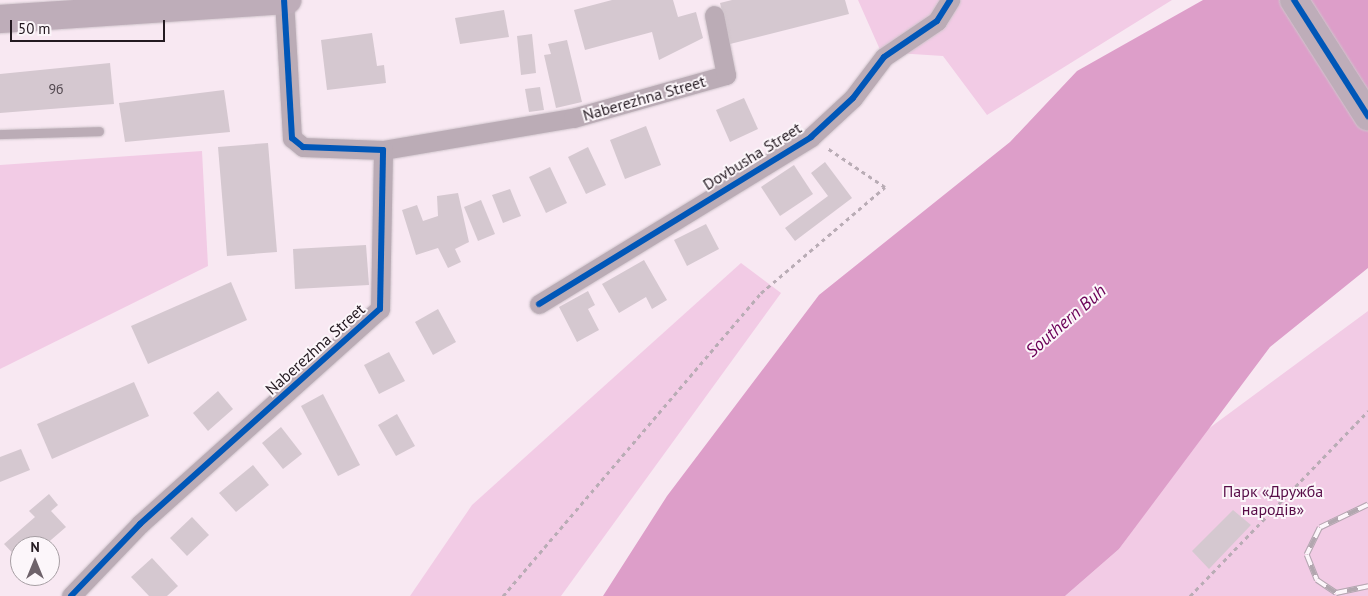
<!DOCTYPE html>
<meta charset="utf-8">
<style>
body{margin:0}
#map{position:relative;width:1368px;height:596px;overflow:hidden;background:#f8e8f2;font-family:"PT Sans",sans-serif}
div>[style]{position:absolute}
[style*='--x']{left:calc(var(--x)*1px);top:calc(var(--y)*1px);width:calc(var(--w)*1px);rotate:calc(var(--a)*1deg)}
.green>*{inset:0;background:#f2cbe5}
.water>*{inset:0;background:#dd9ec9}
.building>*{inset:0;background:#d5c8d0}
.path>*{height:3px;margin-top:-1.5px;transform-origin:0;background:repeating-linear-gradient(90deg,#b9acb5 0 4px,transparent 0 8px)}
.roads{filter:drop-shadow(0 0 1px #d0c5cc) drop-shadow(0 0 1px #d0c5cc)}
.lane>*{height:9px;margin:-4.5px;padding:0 4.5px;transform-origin:4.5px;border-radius:4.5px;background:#bbacb6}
.street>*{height:19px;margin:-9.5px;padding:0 9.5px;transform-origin:9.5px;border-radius:9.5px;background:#bbacb6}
.primary>*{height:28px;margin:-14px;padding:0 14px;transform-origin:14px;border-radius:14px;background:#beadb9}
.rail>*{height:5.5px;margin-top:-2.75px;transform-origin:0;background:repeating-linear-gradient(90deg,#fcf6fa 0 11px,#b2a7af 0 22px);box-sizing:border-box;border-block:1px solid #b2a7af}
.cycleway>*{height:6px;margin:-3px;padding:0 3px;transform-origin:3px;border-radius:3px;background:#0057b8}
span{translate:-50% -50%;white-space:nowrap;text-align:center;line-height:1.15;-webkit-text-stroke:4px #fcf6fa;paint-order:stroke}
.number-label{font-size:14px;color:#50464d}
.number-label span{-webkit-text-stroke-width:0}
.street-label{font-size:16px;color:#241a21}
.park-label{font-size:16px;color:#580d48}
.water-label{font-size:18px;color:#6b0157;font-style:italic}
.north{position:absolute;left:10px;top:536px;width:50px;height:50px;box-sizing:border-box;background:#fcf6fa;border:1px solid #a69ea3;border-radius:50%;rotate:0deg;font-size:14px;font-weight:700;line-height:20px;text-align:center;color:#241a21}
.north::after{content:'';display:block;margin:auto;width:18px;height:22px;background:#6e626a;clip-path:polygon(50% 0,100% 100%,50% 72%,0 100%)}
.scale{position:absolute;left:10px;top:20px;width:155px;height:22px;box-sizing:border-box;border:2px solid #241a21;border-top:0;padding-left:6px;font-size:15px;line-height:18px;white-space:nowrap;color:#241a21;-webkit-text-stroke:4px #fcf6fa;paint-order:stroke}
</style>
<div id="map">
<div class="green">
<i style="clip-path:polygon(858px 0,1172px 0,987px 115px,943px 56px,881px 52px)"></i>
<i style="clip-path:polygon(202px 151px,208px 266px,0 369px,0 165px)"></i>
<i style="clip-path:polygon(741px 263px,781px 293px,561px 596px,410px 596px,472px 505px)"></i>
<i style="clip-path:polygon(1368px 311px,1368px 596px,1065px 596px,1119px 549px,1204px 432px)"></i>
</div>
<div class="water">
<i style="clip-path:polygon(1203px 0,1368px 0,1368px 268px,1270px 347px,1119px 549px,1065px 596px,603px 596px,667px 496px,819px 295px,1010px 142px,1077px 71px)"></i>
</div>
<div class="building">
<i style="clip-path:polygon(612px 0,673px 0,678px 17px,696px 12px,703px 38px,659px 60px,652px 32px,585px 50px,574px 10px)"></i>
<i style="clip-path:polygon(732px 0,845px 0,849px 14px,730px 44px,720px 3px)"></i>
<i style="clip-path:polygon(504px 10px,509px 37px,460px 44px,455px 18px)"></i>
<i style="clip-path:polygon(372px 33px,377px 66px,384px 65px,386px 83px,327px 90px,321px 40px)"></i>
<i style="clip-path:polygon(532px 34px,536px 73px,521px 75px,517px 36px)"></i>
<i style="clip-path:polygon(567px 40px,582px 102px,556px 108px,544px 55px,551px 54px,548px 44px)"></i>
<i style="clip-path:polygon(110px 63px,114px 104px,0 113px,0 74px)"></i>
<i style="clip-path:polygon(540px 87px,544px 110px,529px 112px,525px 89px)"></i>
<i style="clip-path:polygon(224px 90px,230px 132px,125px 142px,119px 103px)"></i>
<i style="clip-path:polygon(744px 98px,758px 129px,730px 142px,716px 110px)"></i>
<i style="clip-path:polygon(646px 126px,661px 165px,625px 179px,610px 140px)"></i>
<i style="clip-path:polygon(268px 143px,277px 252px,227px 256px,218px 147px)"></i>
<i style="clip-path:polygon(588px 147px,606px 185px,586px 194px,568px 157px)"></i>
<i style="clip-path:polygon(825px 162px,852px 198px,795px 241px,785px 228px,828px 196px,811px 173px)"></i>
<i style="clip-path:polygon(794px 165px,813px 194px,780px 216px,761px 187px)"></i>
<i style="clip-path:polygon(550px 167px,567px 203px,546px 213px,529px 177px)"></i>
<i style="clip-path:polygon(510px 189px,521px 216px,503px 223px,492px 195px)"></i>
<i style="clip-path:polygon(458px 193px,469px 242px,455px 249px,461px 262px,448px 268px,438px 248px,416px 255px,402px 210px,417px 205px,423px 221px,438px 216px,437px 196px)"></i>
<i style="clip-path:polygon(481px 200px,495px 234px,478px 241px,464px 207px)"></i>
<i style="clip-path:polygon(706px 224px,719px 249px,687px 266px,674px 240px)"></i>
<i style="clip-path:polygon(366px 245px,369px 285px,295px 289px,293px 249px)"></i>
<i style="clip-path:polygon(644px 260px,667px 300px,652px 309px,646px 297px,619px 313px,602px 284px)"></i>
<i style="clip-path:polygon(231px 282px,247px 320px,148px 364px,131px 326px)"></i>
<i style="clip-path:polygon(588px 291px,595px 305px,588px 309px,599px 330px,577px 342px,559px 307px)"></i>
<i style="clip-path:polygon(438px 309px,456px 342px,433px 355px,415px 322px)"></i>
<i style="clip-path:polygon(389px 352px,405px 381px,379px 394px,364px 365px)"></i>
<i style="clip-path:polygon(134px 382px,149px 416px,52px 459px,37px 424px)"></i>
<i style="clip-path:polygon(218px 391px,233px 409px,208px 431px,193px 413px)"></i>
<i style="clip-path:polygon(323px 394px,360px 465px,338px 476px,301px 406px)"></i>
<i style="clip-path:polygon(397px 414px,415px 446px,396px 456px,378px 425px)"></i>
<i style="clip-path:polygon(281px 427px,302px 454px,283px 469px,262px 443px)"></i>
<i style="clip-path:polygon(21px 449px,30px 470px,0 482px,0 457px)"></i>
<i style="clip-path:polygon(253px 465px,269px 485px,236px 512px,219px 493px)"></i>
<i style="clip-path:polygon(49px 494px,58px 505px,51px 511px,66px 527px,44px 546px,20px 546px,20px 561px,4px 544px,35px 517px,29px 511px)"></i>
<i style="clip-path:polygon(1233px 510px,1251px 525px,1209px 569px,1192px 551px)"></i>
<i style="clip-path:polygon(192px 517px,209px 535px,187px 556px,170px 538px)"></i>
<i style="clip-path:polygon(152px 558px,178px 586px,167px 596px,149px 596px,131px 577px)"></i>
</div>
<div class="path">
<i style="--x:503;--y:596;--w:398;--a:-49.6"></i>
<i style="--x:761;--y:293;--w:163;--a:-40.5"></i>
<i style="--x:885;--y:187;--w:71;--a:-145.9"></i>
<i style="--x:1190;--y:596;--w:257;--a:-46.1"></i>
</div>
<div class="roads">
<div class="lane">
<i style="--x:0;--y:134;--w:99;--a:-1.7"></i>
</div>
<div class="street">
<i style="--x:383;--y:150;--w:193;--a:-9.6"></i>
<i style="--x:573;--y:118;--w:159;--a:-15.7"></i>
<i style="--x:726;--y:75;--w:61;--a:-101.3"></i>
<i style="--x:539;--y:304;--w:319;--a:-31.5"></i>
<i style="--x:811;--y:137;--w:57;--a:-42.9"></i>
<i style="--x:853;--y:98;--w:51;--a:-52.9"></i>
<i style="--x:884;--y:57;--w:64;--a:-34.2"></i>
<i style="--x:937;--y:21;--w:25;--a:-58"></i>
<i style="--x:71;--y:596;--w:100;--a:-46.2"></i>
<i style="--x:140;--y:524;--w:322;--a:-41.9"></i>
<i style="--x:380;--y:309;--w:159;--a:-88.9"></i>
<i style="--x:383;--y:150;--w:80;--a:-177.9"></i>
<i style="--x:303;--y:147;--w:14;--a:-141"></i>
<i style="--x:292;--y:138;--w:138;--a:-93.3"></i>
</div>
<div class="primary">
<i style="--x:1294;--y:0;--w:138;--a:57.5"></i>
<i style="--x:0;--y:19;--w:288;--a:-3.8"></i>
</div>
</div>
<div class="rail">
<i style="--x:1368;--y:505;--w:53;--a:154.4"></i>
<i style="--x:1320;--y:528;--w:30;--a:116"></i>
<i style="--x:1307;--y:555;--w:27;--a:68"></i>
<i style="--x:1317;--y:580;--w:23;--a:34"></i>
<i style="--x:1336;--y:593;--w:33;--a:-12"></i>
</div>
<div class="cycleway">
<i style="--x:1294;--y:0;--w:138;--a:57.5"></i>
<i style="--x:539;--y:304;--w:319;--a:-31.5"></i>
<i style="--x:811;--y:137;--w:57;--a:-42.9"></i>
<i style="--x:853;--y:98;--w:51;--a:-52.9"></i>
<i style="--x:884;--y:57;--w:64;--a:-34.2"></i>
<i style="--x:937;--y:21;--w:25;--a:-58"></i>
<i style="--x:71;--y:596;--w:100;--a:-46.2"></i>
<i style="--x:140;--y:524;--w:322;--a:-41.9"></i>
<i style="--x:380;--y:309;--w:159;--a:-88.9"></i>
<i style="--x:383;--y:150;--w:80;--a:-177.9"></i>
<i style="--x:303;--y:147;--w:14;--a:-141"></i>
<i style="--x:292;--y:138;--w:138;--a:-93.3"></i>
</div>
<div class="number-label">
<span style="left:56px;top:89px">9б</span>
</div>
<div class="street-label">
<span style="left:644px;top:98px;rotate:-16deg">Naberezhna Street</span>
<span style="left:752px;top:156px;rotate:-32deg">Dovbusha Street</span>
<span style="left:315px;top:349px;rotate:-42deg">Naberezhna Street</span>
</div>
<div class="park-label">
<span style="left:1273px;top:500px">Парк «Дружба<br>народів»</span>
</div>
<div class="water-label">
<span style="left:1066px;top:321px;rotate:-41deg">Southern Buh</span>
</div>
<div class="north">N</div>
<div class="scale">50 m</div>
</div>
